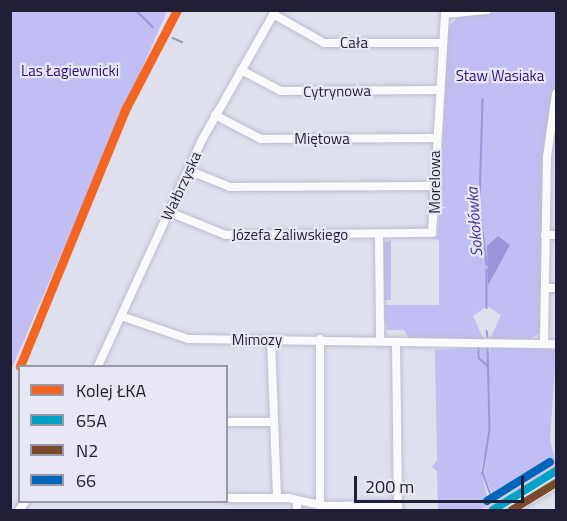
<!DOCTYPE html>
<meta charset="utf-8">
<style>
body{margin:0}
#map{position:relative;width:567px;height:521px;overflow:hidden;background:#dfe0ee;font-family:"Titillium Web",sans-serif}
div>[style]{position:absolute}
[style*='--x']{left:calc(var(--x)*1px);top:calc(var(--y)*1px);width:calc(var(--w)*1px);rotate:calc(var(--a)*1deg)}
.green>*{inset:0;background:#c0bef2}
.water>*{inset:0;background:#9a95d9}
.stream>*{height:1.5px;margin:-0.75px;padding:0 0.75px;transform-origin:0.75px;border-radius:0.75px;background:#9a95d9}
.roads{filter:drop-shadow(0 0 2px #bcbcce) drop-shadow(0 0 2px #bcbcce)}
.minor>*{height:8px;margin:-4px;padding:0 4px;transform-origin:4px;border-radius:4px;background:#fafafc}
.major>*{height:9px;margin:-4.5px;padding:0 4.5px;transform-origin:4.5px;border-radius:4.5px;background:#fafafc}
.bus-1>*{height:8px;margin:-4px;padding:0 4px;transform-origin:4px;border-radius:4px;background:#02a2c6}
.bus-2>*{height:8px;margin:-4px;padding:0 4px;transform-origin:4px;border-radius:4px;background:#7a4b2a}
.bus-3>*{height:8px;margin:-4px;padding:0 4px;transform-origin:4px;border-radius:4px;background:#0065bd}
.rail-1>*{height:9px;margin:-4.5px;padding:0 4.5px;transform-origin:4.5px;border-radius:4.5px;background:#f26522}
span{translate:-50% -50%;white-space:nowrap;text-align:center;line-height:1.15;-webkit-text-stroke:4.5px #e8e8f5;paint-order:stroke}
.street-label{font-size:15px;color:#211f37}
.park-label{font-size:15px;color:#2f0d7c}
.water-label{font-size:16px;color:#412a95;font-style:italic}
.frame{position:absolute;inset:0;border:12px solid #211f37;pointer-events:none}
.legend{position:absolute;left:18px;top:365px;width:210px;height:138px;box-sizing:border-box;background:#e8e8f5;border:2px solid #9898a9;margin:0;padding:8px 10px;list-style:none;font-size:18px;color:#211f37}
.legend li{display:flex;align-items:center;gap:12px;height:30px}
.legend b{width:30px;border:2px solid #9898a9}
.scale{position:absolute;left:354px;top:476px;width:170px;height:27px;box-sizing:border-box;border:3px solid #211f37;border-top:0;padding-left:8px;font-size:18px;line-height:21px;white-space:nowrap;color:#211f37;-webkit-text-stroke:4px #e8e8f5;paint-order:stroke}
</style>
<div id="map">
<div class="green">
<i style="clip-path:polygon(11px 10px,167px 11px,11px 370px,10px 11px)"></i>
<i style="clip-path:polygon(510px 11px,556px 11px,556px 86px,545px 158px,542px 332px,528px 340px,490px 339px,501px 315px,487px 306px,473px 316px,484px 340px,411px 341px,404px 330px,387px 330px,382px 305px,439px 305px,439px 240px,427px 238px,438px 236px,448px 27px,459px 16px)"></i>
<i style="clip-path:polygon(391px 240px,391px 300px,384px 300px,383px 243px)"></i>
<i style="clip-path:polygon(490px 346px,556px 350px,550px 440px,556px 464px,495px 500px,484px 474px,488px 440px,481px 469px,489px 505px,479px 510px,438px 510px,437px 471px,432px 467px,437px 460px,435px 350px,487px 347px,490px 352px)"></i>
</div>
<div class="water">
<i style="clip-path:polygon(498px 236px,510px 245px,488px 285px,487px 246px)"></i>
</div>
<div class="stream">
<i style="--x:136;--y:10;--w:24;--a:45"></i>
<i style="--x:173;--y:38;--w:10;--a:24"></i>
<i style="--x:483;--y:99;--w:107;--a:91.6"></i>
<i style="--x:480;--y:206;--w:59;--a:83.2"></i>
<i style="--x:487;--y:270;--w:38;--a:90"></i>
<i style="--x:487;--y:331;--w:6;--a:81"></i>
<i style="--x:479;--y:347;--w:11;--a:90"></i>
<i style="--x:479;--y:358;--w:12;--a:42"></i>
<i style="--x:488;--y:347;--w:83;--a:88.6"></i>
<i style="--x:490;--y:430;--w:44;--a:99.2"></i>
<i style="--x:483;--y:473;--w:30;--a:70"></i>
</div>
<div class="roads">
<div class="minor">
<i style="--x:273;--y:14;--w:59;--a:29.6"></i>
<i style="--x:324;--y:43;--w:119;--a:0"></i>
<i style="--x:241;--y:70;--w:45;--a:27.7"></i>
<i style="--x:281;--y:91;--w:158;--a:-0.4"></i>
<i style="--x:215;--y:115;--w:52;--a:27.6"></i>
<i style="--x:261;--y:139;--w:174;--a:-0.3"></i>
<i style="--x:188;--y:170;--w:45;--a:22"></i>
<i style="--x:230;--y:187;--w:205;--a:-0.3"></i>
<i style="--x:169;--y:212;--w:61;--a:22"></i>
<i style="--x:226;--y:235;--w:206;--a:-0.6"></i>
<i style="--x:432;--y:233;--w:219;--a:-86.6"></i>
<i style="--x:445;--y:14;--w:42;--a:-5.4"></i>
<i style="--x:379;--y:234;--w:104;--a:89.4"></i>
<i style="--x:545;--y:235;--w:11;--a:0"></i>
<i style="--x:546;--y:288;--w:10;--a:0"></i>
<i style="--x:121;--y:316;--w:71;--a:18.9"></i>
<i style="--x:188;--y:339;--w:368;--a:0.8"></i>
<i style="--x:320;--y:339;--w:167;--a:90"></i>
<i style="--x:271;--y:340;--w:157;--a:87.8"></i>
<i style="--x:544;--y:343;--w:186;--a:-89.1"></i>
<i style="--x:547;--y:157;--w:64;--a:-81.9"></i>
<i style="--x:396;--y:344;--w:166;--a:89.3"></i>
<i style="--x:98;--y:366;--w:249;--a:-65.3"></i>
<i style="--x:202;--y:140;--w:150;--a:-60.4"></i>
<i style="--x:226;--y:422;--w:47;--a:0"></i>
<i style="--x:226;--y:498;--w:62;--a:0"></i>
<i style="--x:288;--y:498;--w:40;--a:12"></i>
<i style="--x:327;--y:506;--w:71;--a:-0.8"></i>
<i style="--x:297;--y:500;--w:10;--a:90"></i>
<i style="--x:19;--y:510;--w:10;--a:-53"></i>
</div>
<div class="major">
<i style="--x:493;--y:510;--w:74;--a:-31.8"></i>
<i style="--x:511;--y:510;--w:52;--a:-31"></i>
</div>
</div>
<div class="bus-1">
<i style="--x:493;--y:510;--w:74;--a:-31.8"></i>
</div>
<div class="bus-2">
<i style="--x:512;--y:510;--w:52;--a:-31.5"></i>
</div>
<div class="bus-3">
<i style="--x:487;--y:501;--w:74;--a:-31.8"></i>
</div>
<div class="rail-1">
<i style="--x:20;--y:366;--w:279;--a:-67.7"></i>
<i style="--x:126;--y:108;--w:110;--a:-62.5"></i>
</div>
<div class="street-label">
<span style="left:354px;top:43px">Cała</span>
<span style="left:337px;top:91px;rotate:-1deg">Cytrynowa</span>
<span style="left:322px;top:139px">Miętowa</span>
<span style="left:435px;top:182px;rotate:-90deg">Morelowa</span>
<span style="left:181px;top:186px;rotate:-65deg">Wałbrzyska</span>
<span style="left:290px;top:235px">Józefa Zaliwskiego</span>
<span style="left:257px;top:340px">Mimozy</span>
</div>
<div class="park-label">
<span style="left:70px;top:71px">Las Łagiewnicki</span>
<span style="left:500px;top:76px">Staw Wasiaka</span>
</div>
<div class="water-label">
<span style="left:474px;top:222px;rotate:-94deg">Sokołówka</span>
</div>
<div class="frame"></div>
<ul class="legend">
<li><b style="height:8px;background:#f26522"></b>Kolej ŁKA</li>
<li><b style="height:8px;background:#02a2c6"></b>65A</li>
<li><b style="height:8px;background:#7a4b2a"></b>N2</li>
<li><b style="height:8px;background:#0065bd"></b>66</li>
</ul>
<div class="scale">200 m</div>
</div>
